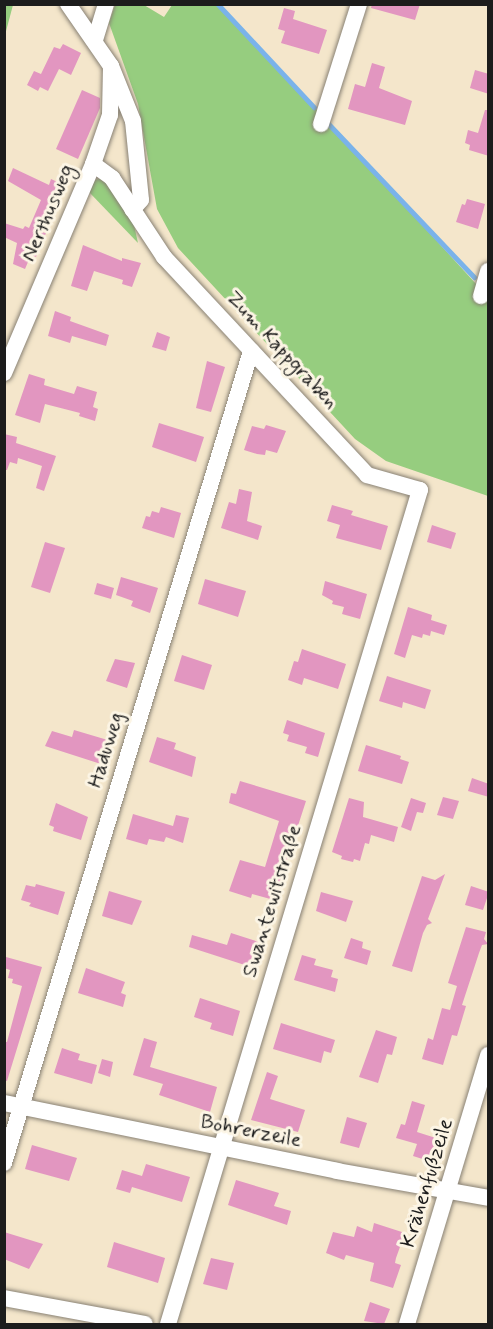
<!DOCTYPE html>
<meta charset="utf-8">
<style>
body{margin:0}
#map{position:relative;width:493px;height:1329px;overflow:hidden;background:#f4e6cb;font-family:Mynerve,sans-serif}
div>[style]{position:absolute}
[style*='--x']{left:calc(var(--x)*1px);top:calc(var(--y)*1px);width:calc(var(--w)*1px);rotate:calc(var(--a)*1deg)}
.green>*{inset:0;background:#96cd7f}
.stream>*{height:4.5px;margin:-2.25px;padding:0 2.25px;transform-origin:2.25px;border-radius:2.25px;background:#7ab3ea}
.building>*{inset:0;background:#e296c0}
.roads{filter:drop-shadow(0 0 2px #888174) drop-shadow(0 0 2px #888174)}
.street>*{height:16px;margin:-8px;padding:0 8px;transform-origin:8px;border-radius:8px;background:#fff}
span{translate:-50% -50%;white-space:nowrap;text-align:center;line-height:1.15;-webkit-text-stroke:6px #fcf5e5;paint-order:stroke}
.street-label{font-size:21px;color:#1c1c1c}
.frame{position:absolute;inset:0;border:6px solid #1c1c1c;pointer-events:none}
</style>
<div id="map">
<div class="green">
<i style="clip-path:polygon(5px 4px,13px 5px,5px 35px,4px 5px)"></i>
<i style="clip-path:polygon(115px 5px,144px 5px,164px 17px,172px 5px,221px 5px,488px 297px,488px 496px,386px 461px,355px 439px,178px 248px,157px 209px,138px 104px,109px 23px)"></i>
<i style="clip-path:polygon(105px 178px,132px 216px,138px 243px,89px 192px,94px 180px)"></i>
</div>
<div class="stream">
<i style="--x:218;--y:4;--w:141;--a:47"></i>
<i style="--x:329;--y:124;--w:211;--a:46.5"></i>
</div>
<div class="building">
<i style="clip-path:polygon(372px 4px,420px 4px,415px 20px,371px 8px)"></i>
<i style="clip-path:polygon(284px 8px,295px 11px,293px 19px,327px 30px,319px 54px,281px 43px,285px 31px,278px 29px)"></i>
<i style="clip-path:polygon(63px 44px,81px 53px,71px 75px,59px 69px,48px 91px,40px 87px,38px 91px,27px 85px,34px 71px,41px 74px,54px 47px,60px 49px)"></i>
<i style="clip-path:polygon(372px 63px,385px 67px,379px 88px,412px 101px,405px 125px,348px 109px,355px 84px,365px 87px)"></i>
<i style="clip-path:polygon(475px 70px,489px 74px,489px 94px,470px 88px)"></i>
<i style="clip-path:polygon(82px 90px,100px 98px,100px 108px,78px 159px,56px 149px)"></i>
<i style="clip-path:polygon(485px 110px,489px 110px,489px 156px,469px 150px,470px 145px,465px 143px,468px 130px,478px 133px)"></i>
<i style="clip-path:polygon(13px 168px,49px 185px,51px 179px,66px 186px,42px 232px,46px 233px,36px 257px,31px 255px,25px 269px,13px 264px,17px 243px,4px 237px,4px 223px,23px 229px,25px 226px,29px 228px,41px 200px,8px 181px)"></i>
<i style="clip-path:polygon(467px 199px,485px 204px,478px 229px,456px 222px,462px 204px,465px 205px)"></i>
<i style="clip-path:polygon(83px 245px,122px 261px,122px 258px,141px 263px,132px 287px,122px 284px,123px 280px,94px 271px,87px 291px,71px 286px)"></i>
<i style="clip-path:polygon(55px 311px,71px 317px,70px 321px,109px 335px,106px 346px,72px 336px,70px 343px,48px 336px)"></i>
<i style="clip-path:polygon(157px 332px,170px 337px,166px 351px,152px 347px)"></i>
<i style="clip-path:polygon(207px 361px,225px 367px,211px 412px,196px 408px)"></i>
<i style="clip-path:polygon(29px 374px,45px 379px,44px 385px,74px 394px,77px 386px,97px 392px,93px 407px,98px 409px,95px 421px,79px 416px,80px 413px,45px 404px,40px 423px,15px 415px)"></i>
<i style="clip-path:polygon(159px 423px,204px 437px,196px 462px,152px 447px)"></i>
<i style="clip-path:polygon(266px 425px,286px 431px,277px 453px,266px 450px,265px 455px,257px 454px,244px 450px,252px 426px,264px 429px)"></i>
<i style="clip-path:polygon(4px 434px,17px 437px,16px 443px,56px 456px,44px 491px,36px 488px,42px 466px,18px 458px,17px 464px,10px 462px,7px 470px,4px 470px)"></i>
<i style="clip-path:polygon(239px 489px,252px 492px,247px 521px,262px 526px,258px 540px,221px 528px,229px 502px,236px 504px)"></i>
<i style="clip-path:polygon(332px 505px,353px 511px,351px 515px,388px 526px,381px 550px,336px 538px,340px 525px,327px 521px)"></i>
<i style="clip-path:polygon(161px 507px,181px 513px,174px 538px,142px 528px,146px 516px,150px 517px,152px 511px,159px 513px)"></i>
<i style="clip-path:polygon(432px 525px,456px 533px,451px 549px,427px 542px)"></i>
<i style="clip-path:polygon(45px 542px,65px 548px,50px 593px,31px 587px)"></i>
<i style="clip-path:polygon(121px 577px,158px 588px,150px 613px,131px 606px,133px 601px,116px 595px)"></i>
<i style="clip-path:polygon(205px 579px,246px 591px,238px 617px,198px 604px)"></i>
<i style="clip-path:polygon(325px 581px,367px 594px,360px 619px,342px 614px,344px 607px,332px 604px,333px 601px,322px 595px)"></i>
<i style="clip-path:polygon(97px 583px,114px 588px,111px 599px,94px 594px)"></i>
<i style="clip-path:polygon(408px 607px,432px 615px,431px 620px,447px 625px,444px 635px,431px 631px,430px 636px,423px 634px,422px 638px,412px 635px,405px 658px,394px 654px)"></i>
<i style="clip-path:polygon(302px 649px,346px 664px,338px 689px,304px 678px,302px 685px,288px 680px,294px 661px,298px 662px)"></i>
<i style="clip-path:polygon(182px 655px,212px 665px,204px 690px,174px 681px)"></i>
<i style="clip-path:polygon(115px 659px,135px 663px,127px 688px,106px 681px)"></i>
<i style="clip-path:polygon(387px 676px,431px 690px,425px 709px,403px 702px,402px 708px,379px 701px)"></i>
<i style="clip-path:polygon(287px 720px,325px 733px,318px 757px,305px 753px,307px 747px,287px 741px,289px 735px,283px 733px)"></i>
<i style="clip-path:polygon(74px 730px,111px 741px,104px 765px,45px 746px,52px 731px,72px 737px)"></i>
<i style="clip-path:polygon(157px 737px,176px 743px,174px 749px,196px 757px,192px 777px,149px 762px)"></i>
<i style="clip-path:polygon(366px 745px,401px 756px,400px 759px,409px 762px,402px 784px,358px 771px)"></i>
<i style="clip-path:polygon(472px 778px,489px 784px,489px 797px,468px 791px)"></i>
<i style="clip-path:polygon(240px 781px,306px 801px,274px 900px,252px 894px,251px 898px,229px 891px,240px 860px,265px 867px,279px 821px,229px 803px,231px 793px,236px 794px)"></i>
<i style="clip-path:polygon(443px 797px,459px 801px,453px 819px,437px 815px)"></i>
<i style="clip-path:polygon(349px 798px,364px 802px,363px 817px,398px 827px,394px 842px,371px 835px,369px 844px,365px 843px,360px 861px,354px 859px,353px 862px,341px 859px,342px 856px,332px 852px)"></i>
<i style="clip-path:polygon(411px 798px,426px 803px,423px 813px,417px 812px,411px 831px,401px 827px)"></i>
<i style="clip-path:polygon(56px 803px,88px 817px,81px 840px,53px 831px,54px 827px,49px 825px)"></i>
<i style="clip-path:polygon(133px 814px,173px 826px,176px 815px,189px 818px,183px 843px,166px 837px,164px 842px,149px 839px,147px 845px,126px 839px)"></i>
<i style="clip-path:polygon(445px 874px,428px 919px,432px 923px,427px 925px,423px 933px,412px 972px,392px 966px,422px 876px,435px 880px)"></i>
<i style="clip-path:polygon(36px 884px,65px 892px,58px 915px,29px 906px,31px 903px,21px 900px,26px 885px,35px 887px)"></i>
<i style="clip-path:polygon(471px 886px,489px 892px,483px 910px,465px 905px)"></i>
<i style="clip-path:polygon(109px 891px,142px 901px,132px 925px,102px 916px)"></i>
<i style="clip-path:polygon(321px 892px,353px 901px,346px 922px,316px 911px)"></i>
<i style="clip-path:polygon(466px 927px,486px 932px,484px 939px,488px 944px,482px 945px,479px 953px,462px 1005px,466px 1006px,457px 1036px,452px 1035px,443px 1065px,422px 1059px,428px 1038px,433px 1040px,442px 1008px,450px 1010px,457px 986px,448px 983px)"></i>
<i style="clip-path:polygon(231px 933px,262px 943px,254px 968px,189px 947px,192px 935px,227px 945px)"></i>
<i style="clip-path:polygon(351px 938px,363px 942px,362px 948px,371px 951px,367px 965px,344px 958px)"></i>
<i style="clip-path:polygon(302px 955px,316px 959px,314px 965px,333px 970px,331px 977px,338px 979px,335px 992px,294px 980px)"></i>
<i style="clip-path:polygon(6px 957px,42px 967px,7px 1081px,4px 1080px,4px 1042px,7px 1042px,22px 986px,12px 983px,13px 979px,8px 978px,10px 970px,4px 968px)"></i>
<i style="clip-path:polygon(86px 968px,125px 982px,121px 993px,126px 995px,123px 1007px,78px 993px)"></i>
<i style="clip-path:polygon(200px 998px,240px 1011px,233px 1036px,210px 1029px,212px 1023px,194px 1017px)"></i>
<i style="clip-path:polygon(281px 1023px,335px 1040px,331px 1053px,324px 1051px,321px 1063px,273px 1049px)"></i>
<i style="clip-path:polygon(376px 1030px,397px 1037px,392px 1055px,387px 1054px,378px 1083px,359px 1077px)"></i>
<i style="clip-path:polygon(144px 1038px,157px 1042px,150px 1067px,217px 1087px,210px 1112px,159px 1095px,163px 1084px,133px 1075px)"></i>
<i style="clip-path:polygon(62px 1048px,80px 1054px,78px 1060px,97px 1065px,92px 1084px,54px 1073px)"></i>
<i style="clip-path:polygon(102px 1059px,113px 1062px,110px 1077px,98px 1073px)"></i>
<i style="clip-path:polygon(267px 1072px,278px 1076px,270px 1099px,305px 1110px,298px 1132px,251px 1120px)"></i>
<i style="clip-path:polygon(412px 1101px,425px 1105px,417px 1132px,439px 1139px,432px 1162px,413px 1156px,417px 1144px,396px 1138px,401px 1124px,405px 1125px)"></i>
<i style="clip-path:polygon(347px 1117px,367px 1123px,359px 1148px,340px 1143px)"></i>
<i style="clip-path:polygon(32px 1145px,77px 1158px,69px 1181px,25px 1169px)"></i>
<i style="clip-path:polygon(146px 1164px,190px 1177px,182px 1202px,132px 1187px,130px 1193px,116px 1189px,122px 1170px,142px 1176px)"></i>
<i style="clip-path:polygon(236px 1180px,279px 1193px,274px 1206px,291px 1211px,287px 1225px,228px 1205px)"></i>
<i style="clip-path:polygon(374px 1223px,405px 1233px,396px 1258px,395px 1263px,401px 1265px,393px 1288px,370px 1281px,374px 1263px,346px 1255px,344px 1260px,326px 1253px,333px 1232px,354px 1237px,357px 1226px,372px 1232px)"></i>
<i style="clip-path:polygon(4px 1232px,43px 1244px,29px 1269px,4px 1259px)"></i>
<i style="clip-path:polygon(114px 1242px,165px 1258px,158px 1283px,107px 1267px)"></i>
<i style="clip-path:polygon(211px 1258px,234px 1263px,227px 1290px,203px 1284px)"></i>
<i style="clip-path:polygon(370px 1302px,390px 1309px,384px 1324px,364px 1321px)"></i>
</div>
<div class="roads">
<div class="street">
<i style="--x:68;--y:4;--w:75;--a:55.3"></i>
<i style="--x:111;--y:66;--w:59;--a:68.2"></i>
<i style="--x:133;--y:121;--w:79;--a:84.2"></i>
<i style="--x:141;--y:200;--w:13;--a:132"></i>
<i style="--x:95;--y:40;--w:38;--a:-73"></i>
<i style="--x:321;--y:124;--w:126;--a:-72.4"></i>
<i style="--x:93;--y:164;--w:24;--a:36"></i>
<i style="--x:112;--y:178;--w:95;--a:56.6"></i>
<i style="--x:164;--y:257;--w:298;--a:47"></i>
<i style="--x:367;--y:475;--w:55;--a:15.8"></i>
<i style="--x:420;--y:490;--w:871;--a:106.81"></i>
<i style="--x:481;--y:296;--w:26;--a:-74"></i>
<i style="--x:4;--y:373;--w:227;--a:-66.9"></i>
<i style="--x:93;--y:164;--w:52;--a:-70.9"></i>
<i style="--x:110;--y:115;--w:49;--a:-88.8"></i>
<i style="--x:4;--y:1103;--w:340;--a:11.5"></i>
<i style="--x:337;--y:1171;--w:153;--a:10.1"></i>
<i style="--x:4;--y:1163;--w:849;--a:-73.08"></i>
<i style="--x:4;--y:1298;--w:143;--a:10.4"></i>
<i style="--x:407;--y:1324;--w:281;--a:-73.2"></i>
</div>
</div>
<div class="street-label">
<span style="left:48px;top:213px;rotate:-67deg">Nerthusweg</span>
<span style="left:282px;top:350px;rotate:47deg">Zum Kappgraben</span>
<span style="left:106px;top:750px;rotate:-73deg">Haduweg</span>
<span style="left:272px;top:901px;rotate:-73deg">Swantewitstraße</span>
<span style="left:251px;top:1131px;rotate:11deg">Bohrerzeile</span>
<span style="left:427px;top:1183px;rotate:-73deg">Krähenfußzeile</span>
</div>
<div class="frame"></div>
</div>
